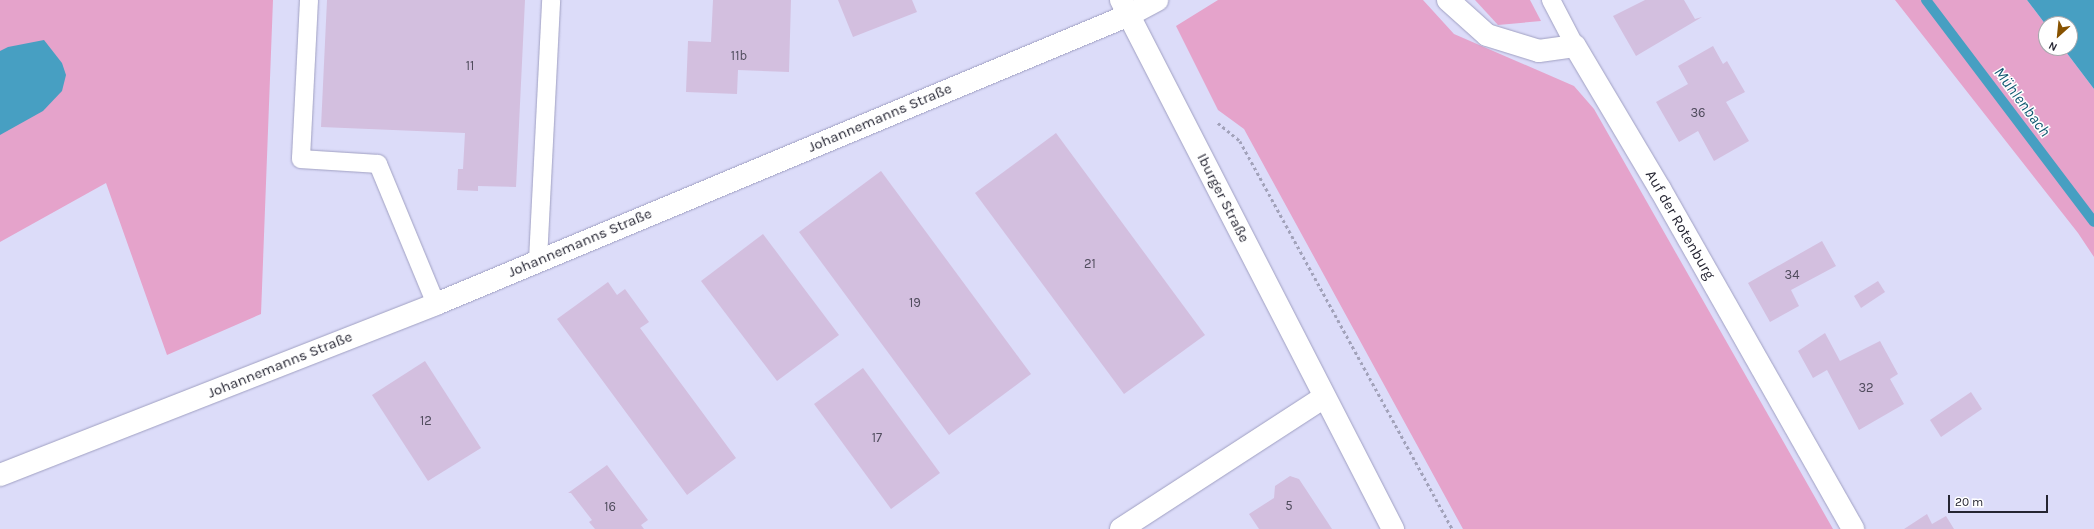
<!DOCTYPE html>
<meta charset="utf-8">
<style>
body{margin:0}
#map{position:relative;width:2094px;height:529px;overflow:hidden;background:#dcdcf9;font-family:Karla,sans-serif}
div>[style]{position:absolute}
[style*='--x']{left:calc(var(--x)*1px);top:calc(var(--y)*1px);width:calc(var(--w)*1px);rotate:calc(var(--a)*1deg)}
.green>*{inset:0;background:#e5a3cb}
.water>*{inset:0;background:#479fc2}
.stream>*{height:10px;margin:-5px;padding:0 5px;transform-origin:5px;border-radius:5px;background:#479fc2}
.building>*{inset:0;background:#d3bfdf}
.path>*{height:2.5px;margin-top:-1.25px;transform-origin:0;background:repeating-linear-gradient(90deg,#a2a2ba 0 3px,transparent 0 6px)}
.roads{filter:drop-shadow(0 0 1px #a0a0c2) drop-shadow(0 0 1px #a0a0c2)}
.lane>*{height:18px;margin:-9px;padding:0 9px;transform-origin:9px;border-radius:9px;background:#fff}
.street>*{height:22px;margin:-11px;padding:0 11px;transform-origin:11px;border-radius:11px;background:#fff}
span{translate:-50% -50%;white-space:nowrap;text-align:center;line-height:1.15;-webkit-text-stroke:3px #fff;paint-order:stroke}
.number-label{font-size:13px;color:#504c5d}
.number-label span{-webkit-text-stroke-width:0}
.street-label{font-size:15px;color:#252532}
.water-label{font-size:16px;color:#125872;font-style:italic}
.north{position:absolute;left:2038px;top:16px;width:40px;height:40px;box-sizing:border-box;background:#fff;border:1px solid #a8a8ad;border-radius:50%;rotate:207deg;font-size:11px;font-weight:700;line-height:16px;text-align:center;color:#252532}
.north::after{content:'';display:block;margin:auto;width:14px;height:18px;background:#875200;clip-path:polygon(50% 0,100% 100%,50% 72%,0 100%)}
.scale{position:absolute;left:1948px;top:495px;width:100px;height:18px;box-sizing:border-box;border:2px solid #252532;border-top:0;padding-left:5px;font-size:12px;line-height:14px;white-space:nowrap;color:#252532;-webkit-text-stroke:3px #fff;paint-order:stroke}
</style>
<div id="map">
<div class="green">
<i style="clip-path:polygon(0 0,273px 0,261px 314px,167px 355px,106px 183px,0 242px)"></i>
<i style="clip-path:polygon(1218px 0,1423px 0,1454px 34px,1574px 86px,1594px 109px,1833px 529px,1463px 529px,1244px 129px,1218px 110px,1176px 26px)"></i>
<i style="clip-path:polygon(1475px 0,1530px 0,1541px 21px,1498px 25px)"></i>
<i style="clip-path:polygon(1895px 0,2027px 0,2046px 25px,2046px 48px,2063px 48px,2094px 89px,2094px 257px,2078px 233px)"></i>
</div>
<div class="water">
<i style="clip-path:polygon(2027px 0,2094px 0,2094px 89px,2063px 48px,2070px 48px,2070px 24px,2046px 25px)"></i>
<i style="clip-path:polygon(44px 40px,62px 63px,66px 75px,62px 91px,43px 111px,0 135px,0 51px,8px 47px)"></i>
</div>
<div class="stream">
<i style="--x:1926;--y:0;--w:278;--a:52.9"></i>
</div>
<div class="building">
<i style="clip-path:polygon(327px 0,525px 0,516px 187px,478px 186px,478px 191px,457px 190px,458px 169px,463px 169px,465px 133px,321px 127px)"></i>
<i style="clip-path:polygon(713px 0,791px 0,789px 72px,738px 70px,737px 94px,686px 92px,688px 41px,711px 42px)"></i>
<i style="clip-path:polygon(838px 0,912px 0,917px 12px,853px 37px)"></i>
<i style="clip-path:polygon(1645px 0,1684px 0,1695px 19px,1702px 17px,1636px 56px,1613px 16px)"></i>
<i style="clip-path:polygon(1713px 46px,1723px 64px,1727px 61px,1745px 92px,1726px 102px,1749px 141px,1714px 161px,1698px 131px,1679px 142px,1656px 102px,1688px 84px,1678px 66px)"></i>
<i style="clip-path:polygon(1056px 133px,1205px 335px,1124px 394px,975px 193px)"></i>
<i style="clip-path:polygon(881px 171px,1031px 374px,949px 435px,799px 232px)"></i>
<i style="clip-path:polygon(763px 234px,839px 335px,777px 381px,701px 281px)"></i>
<i style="clip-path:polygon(1822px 241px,1836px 266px,1791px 290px,1799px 306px,1770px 322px,1748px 283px)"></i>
<i style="clip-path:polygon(1878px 281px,1885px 292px,1861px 308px,1854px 296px)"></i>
<i style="clip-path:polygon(608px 282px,617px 295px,625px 289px,649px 322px,640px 328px,736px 458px,687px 495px,557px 319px)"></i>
<i style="clip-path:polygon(1825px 333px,1840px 361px,1880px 341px,1898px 374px,1890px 379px,1904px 404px,1859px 430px,1827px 370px,1813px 378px,1798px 351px)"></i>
<i style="clip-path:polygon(425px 361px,481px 448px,428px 481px,372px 395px)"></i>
<i style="clip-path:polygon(863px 368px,940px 473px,891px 509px,814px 404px)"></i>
<i style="clip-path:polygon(1971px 392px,1982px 409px,1941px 437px,1930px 420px)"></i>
<i style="clip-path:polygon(607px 465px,648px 520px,641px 525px,644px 529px,595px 529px,589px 522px,592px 520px,571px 493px,568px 493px)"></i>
<i style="clip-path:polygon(1290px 476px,1299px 479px,1332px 529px,1259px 529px,1249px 514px,1274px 498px,1275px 486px)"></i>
<i style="clip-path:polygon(1927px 514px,1932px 524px,1946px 516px,1954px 529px,1904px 529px)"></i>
</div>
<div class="path">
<i style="--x:1218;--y:123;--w:28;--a:39"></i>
<i style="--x:1240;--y:141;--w:442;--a:61.3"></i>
</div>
<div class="roads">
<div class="lane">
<i style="--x:309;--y:0;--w:159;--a:92.9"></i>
<i style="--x:301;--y:159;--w:77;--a:3.7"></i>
<i style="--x:378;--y:164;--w:152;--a:67.5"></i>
<i style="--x:1551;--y:0;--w:52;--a:62.4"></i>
<i style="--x:538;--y:260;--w:260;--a:-87.1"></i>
</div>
<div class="street">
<i style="--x:1121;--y:0;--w:595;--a:62.79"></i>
<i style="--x:1448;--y:0;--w:52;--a:41.9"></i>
<i style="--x:1487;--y:35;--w:54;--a:17.1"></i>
<i style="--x:1539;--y:51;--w:36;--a:-8"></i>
<i style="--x:1575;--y:46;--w:166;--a:59.3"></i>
<i style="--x:1660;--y:189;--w:391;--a:60.4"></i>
<i style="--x:0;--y:475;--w:468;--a:-21.4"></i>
<i style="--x:436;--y:304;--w:751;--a:-22.64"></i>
<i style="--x:1129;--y:15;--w:32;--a:-28"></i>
<i style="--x:1121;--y:529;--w:242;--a:-33"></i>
</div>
</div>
<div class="number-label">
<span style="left:739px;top:56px">11b</span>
<span style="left:470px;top:66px">11</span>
<span style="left:1698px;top:113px">36</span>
<span style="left:1090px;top:264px">21</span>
<span style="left:1792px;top:275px">34</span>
<span style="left:915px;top:303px">19</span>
<span style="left:1866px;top:388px">32</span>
<span style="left:426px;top:421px">12</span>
<span style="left:877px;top:438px">17</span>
<span style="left:1289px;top:506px">5</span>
<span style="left:610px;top:507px">16</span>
</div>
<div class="street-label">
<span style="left:880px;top:118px;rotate:-23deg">Johannemanns Straße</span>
<span style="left:1223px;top:198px;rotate:63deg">Iburger Straße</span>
<span style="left:1680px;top:225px;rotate:60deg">Auf der Rotenburg</span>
<span style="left:580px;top:243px;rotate:-23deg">Johannemanns Straße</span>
<span style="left:280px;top:365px;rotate:-22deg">Johannemanns Straße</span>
</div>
<div class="water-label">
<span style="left:2022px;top:102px;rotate:53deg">Mühlenbach</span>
</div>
<div class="north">N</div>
<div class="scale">20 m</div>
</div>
